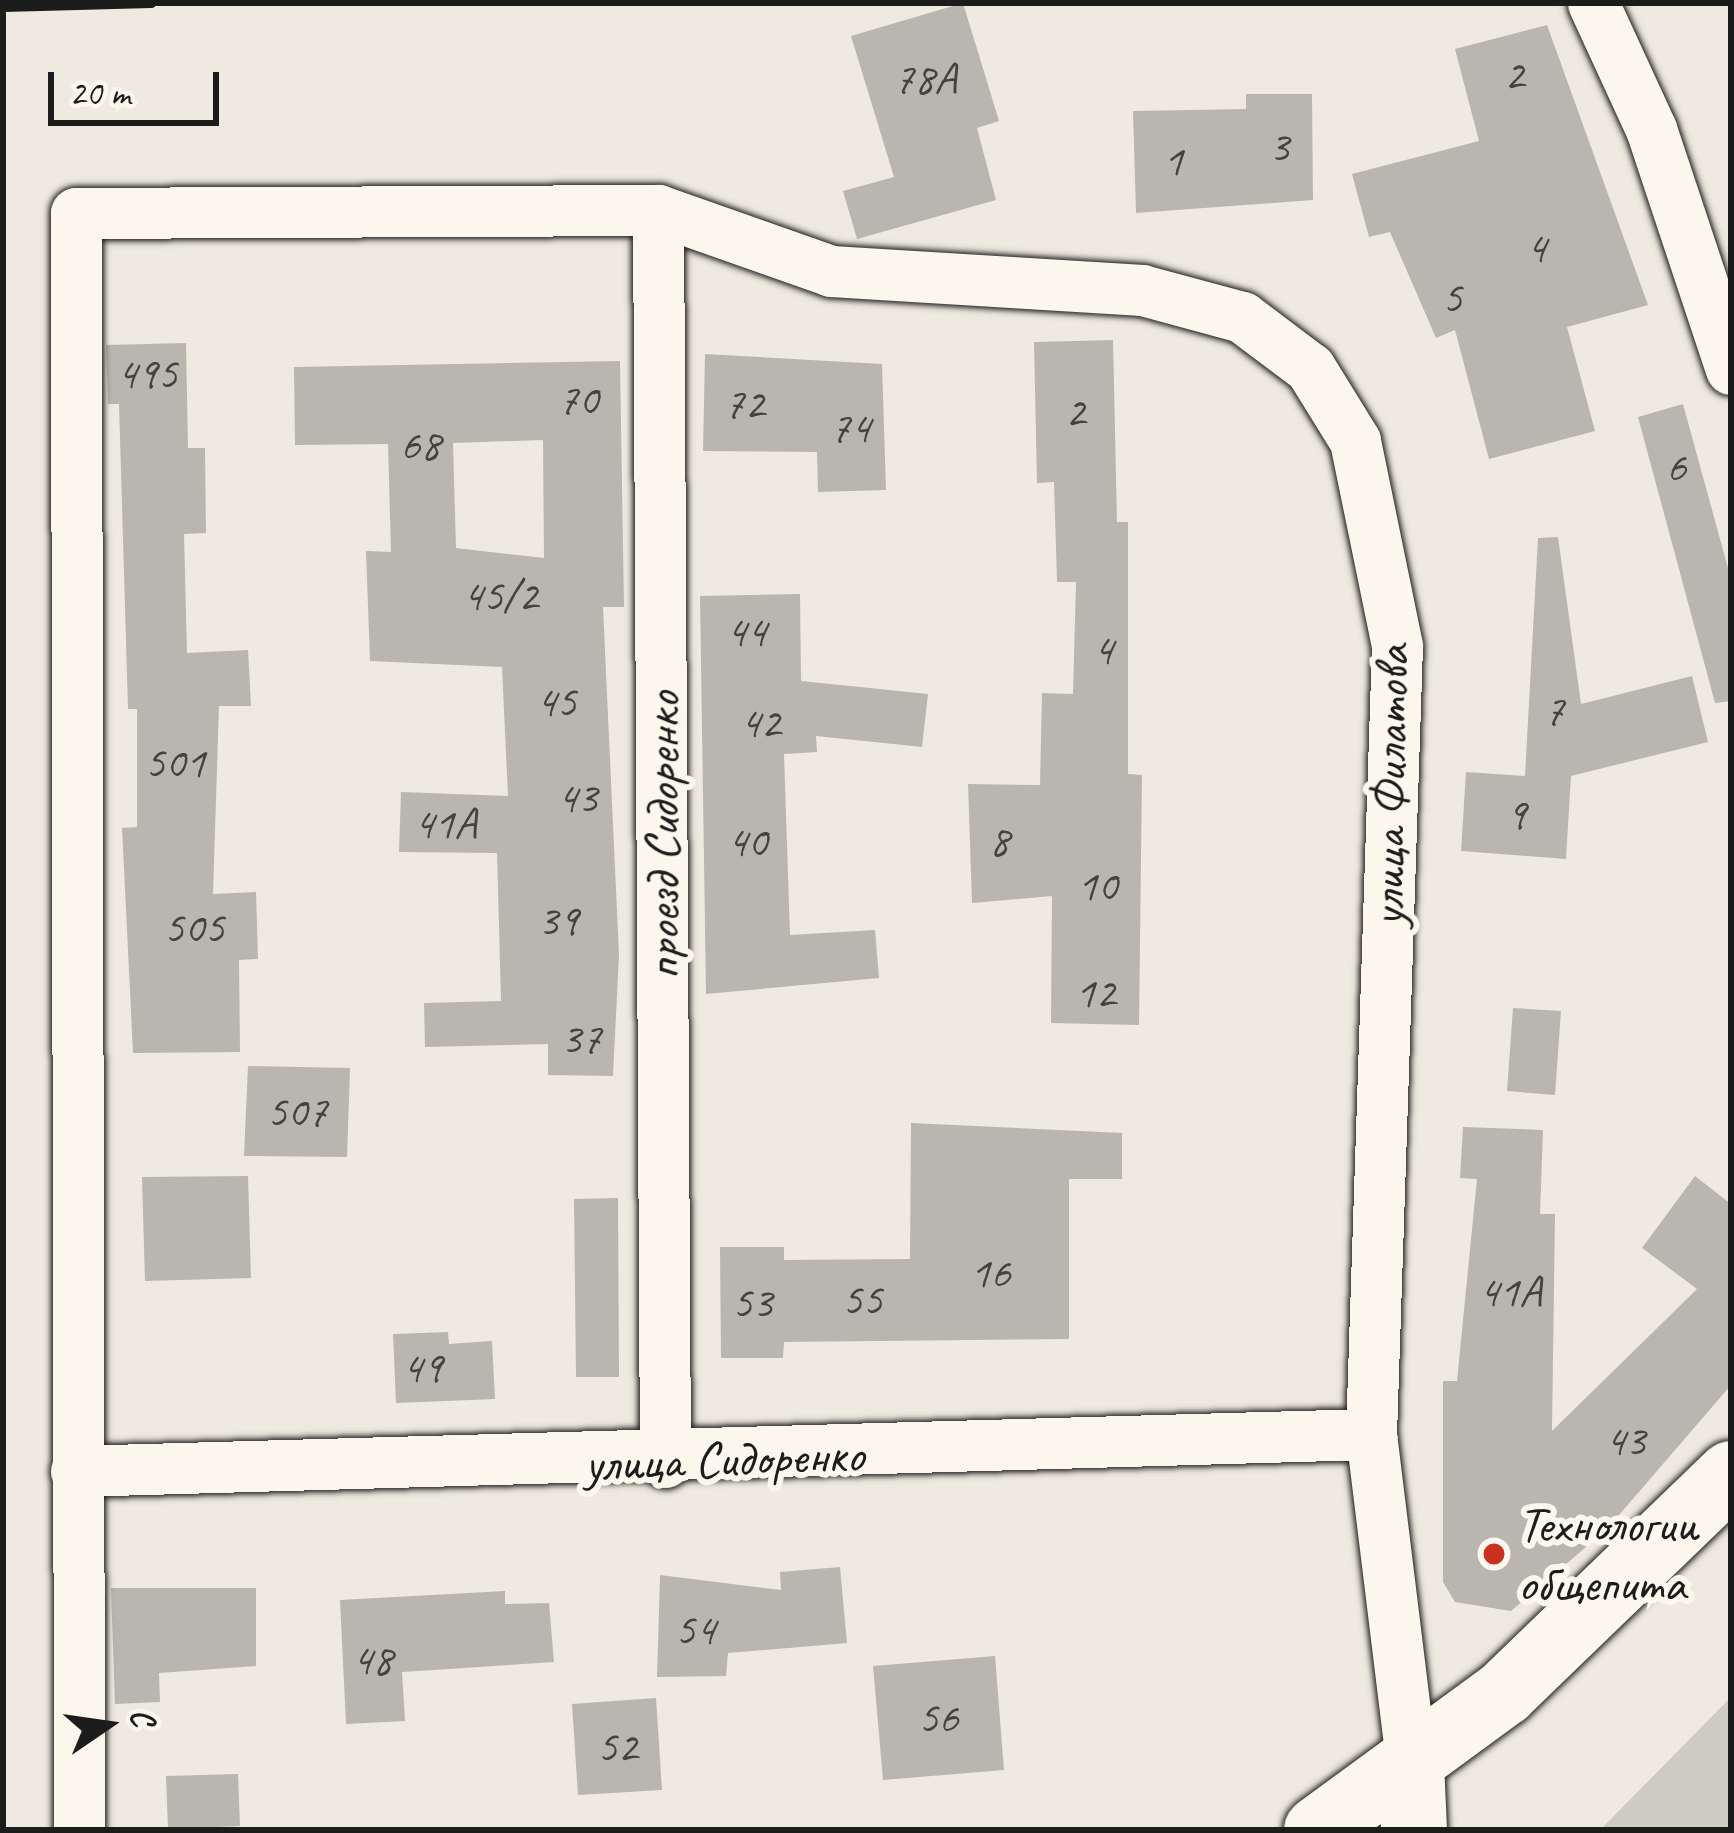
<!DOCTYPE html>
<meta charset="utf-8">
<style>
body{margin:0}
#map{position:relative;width:1734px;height:1833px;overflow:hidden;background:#eeeadf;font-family:Caveat,sans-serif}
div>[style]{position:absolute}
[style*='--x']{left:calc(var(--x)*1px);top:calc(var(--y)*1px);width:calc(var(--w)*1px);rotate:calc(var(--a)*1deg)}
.green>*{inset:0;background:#ceccc2}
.building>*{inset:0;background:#b9b6af}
.roads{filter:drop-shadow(0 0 3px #1c1c1c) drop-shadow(0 0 3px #1c1c1c)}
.street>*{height:51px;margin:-25.5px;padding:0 25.5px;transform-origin:25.5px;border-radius:25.5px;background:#fbf7ec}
.secondary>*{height:66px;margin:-33px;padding:0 33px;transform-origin:33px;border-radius:33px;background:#fbf7ec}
.rail>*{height:9px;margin:-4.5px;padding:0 4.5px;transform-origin:4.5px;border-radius:4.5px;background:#1c1c1c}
.dots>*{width:33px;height:33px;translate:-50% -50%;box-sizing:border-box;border:6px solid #fbf7ec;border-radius:50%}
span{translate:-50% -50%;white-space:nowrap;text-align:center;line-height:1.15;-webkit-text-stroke:12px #fbf7ec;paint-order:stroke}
.number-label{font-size:45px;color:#434241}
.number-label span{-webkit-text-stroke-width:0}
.street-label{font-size:51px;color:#1c1c1c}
.poi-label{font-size:51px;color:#1c1c1c}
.left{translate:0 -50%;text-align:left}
.frame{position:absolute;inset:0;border:6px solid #1c1c1c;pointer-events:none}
.north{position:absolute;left:48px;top:1665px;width:120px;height:120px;-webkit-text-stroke:9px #fbf7ec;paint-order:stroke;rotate:77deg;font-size:33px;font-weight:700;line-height:48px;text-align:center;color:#1c1c1c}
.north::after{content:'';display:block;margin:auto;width:42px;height:54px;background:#1c1c1c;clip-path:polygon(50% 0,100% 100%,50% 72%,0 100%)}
.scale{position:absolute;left:48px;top:72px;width:171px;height:54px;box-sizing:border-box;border:6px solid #1c1c1c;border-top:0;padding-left:15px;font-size:36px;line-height:42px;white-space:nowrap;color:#1c1c1c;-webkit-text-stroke:9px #fbf7ec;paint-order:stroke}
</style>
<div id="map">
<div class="green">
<i style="clip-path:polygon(1731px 1697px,1731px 1830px,1604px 1830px,1604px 1826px)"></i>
</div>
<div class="building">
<i style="clip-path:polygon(963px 3px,999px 121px,977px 128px,996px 200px,857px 239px,843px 191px,894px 177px,851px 36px)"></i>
<i style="clip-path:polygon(1547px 25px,1648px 305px,1567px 327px,1595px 431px,1489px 459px,1455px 330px,1436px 338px,1390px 232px,1369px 237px,1352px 174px,1479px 141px,1455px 49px)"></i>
<i style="clip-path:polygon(1246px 94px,1312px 94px,1313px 200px,1136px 213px,1133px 111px,1246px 109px)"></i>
<i style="clip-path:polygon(1113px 340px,1117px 522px,1128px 522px,1128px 774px,1142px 775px,1139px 1025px,1051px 1023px,1052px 896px,972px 903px,968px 784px,1040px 785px,1042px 693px,1073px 694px,1076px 582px,1057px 582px,1054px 482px,1037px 483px,1034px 342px)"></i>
<i style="clip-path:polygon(186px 343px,188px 448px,205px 448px,206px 533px,184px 534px,187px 653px,248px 650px,251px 706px,219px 706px,213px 894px,256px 892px,258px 959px,239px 960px,240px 1052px,133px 1053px,122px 828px,137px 827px,137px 709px,128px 709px,119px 404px,108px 404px,106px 345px)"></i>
<i style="clip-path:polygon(705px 354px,882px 364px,886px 490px,818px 492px,817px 452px,703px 451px)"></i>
<i style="clip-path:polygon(evenodd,620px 361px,624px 607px,603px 607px,619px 955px,613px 1076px,548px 1075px,548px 1044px,425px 1047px,424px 1003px,501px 1001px,497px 853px,399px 852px,401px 792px,508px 796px,502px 667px,370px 661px,366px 551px,391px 552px,388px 444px,295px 445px,294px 367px,620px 361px,543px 440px,544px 558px,456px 548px,453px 443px,543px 440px)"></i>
<i style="clip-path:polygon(1683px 404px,1731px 579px,1731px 701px,1715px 703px,1638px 417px)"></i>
<i style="clip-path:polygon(1558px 537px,1581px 704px,1692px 676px,1708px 742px,1571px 776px,1566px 859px,1461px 851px,1466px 772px,1525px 776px,1538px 538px)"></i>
<i style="clip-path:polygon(800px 594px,801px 681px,928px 694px,922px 747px,816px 736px,817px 752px,784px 754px,790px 935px,875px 930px,879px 978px,706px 994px,700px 596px)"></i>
<i style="clip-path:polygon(1513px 1008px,1561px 1011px,1555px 1095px,1507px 1091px)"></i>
<i style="clip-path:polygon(248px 1066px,350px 1068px,347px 1157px,244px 1156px)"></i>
<i style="clip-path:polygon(911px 1123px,1122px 1133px,1122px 1179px,1069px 1179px,1069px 1339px,784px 1342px,783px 1358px,721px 1358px,720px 1247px,784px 1247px,784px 1260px,910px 1259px)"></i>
<i style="clip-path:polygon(1463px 1127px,1543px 1130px,1540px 1214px,1555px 1214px,1552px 1431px,1697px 1289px,1642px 1248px,1695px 1176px,1731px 1204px,1731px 1385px,1607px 1529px,1511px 1611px,1455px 1602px,1443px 1582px,1443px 1381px,1457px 1381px,1477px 1179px,1460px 1178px)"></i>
<i style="clip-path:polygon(248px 1176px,251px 1278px,145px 1281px,142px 1177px)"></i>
<i style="clip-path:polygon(618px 1198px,619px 1377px,576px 1377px,574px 1199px)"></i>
<i style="clip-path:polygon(448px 1332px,449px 1344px,492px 1341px,495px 1399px,396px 1403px,393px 1334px)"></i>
<i style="clip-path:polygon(840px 1567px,847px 1643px,728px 1653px,726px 1676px,657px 1677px,660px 1575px,781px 1590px,780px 1572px)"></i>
<i style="clip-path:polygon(111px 1588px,256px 1588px,256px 1666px,159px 1673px,160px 1702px,115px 1704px)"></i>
<i style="clip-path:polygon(505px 1591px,505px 1604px,549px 1603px,554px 1662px,402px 1672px,405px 1721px,346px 1724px,340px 1600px)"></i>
<i style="clip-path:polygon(995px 1656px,1004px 1770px,883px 1780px,873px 1666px)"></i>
<i style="clip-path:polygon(656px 1698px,662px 1790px,578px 1795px,572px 1704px)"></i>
<i style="clip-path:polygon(238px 1774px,240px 1826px,168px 1829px,166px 1776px)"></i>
</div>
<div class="roads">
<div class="street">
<i style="--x:1593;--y:3;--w:139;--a:65.3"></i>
<i style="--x:1651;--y:129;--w:253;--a:71.6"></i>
<i style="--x:658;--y:210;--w:1252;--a:89.68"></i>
<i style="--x:76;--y:1471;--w:1296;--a:-1.64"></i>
<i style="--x:79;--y:1830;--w:1617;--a:-90.11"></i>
<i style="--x:76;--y:213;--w:582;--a:-0.3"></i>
<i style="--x:658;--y:210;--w:183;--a:19.4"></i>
<i style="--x:831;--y:271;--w:312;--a:3.5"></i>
<i style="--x:1142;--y:290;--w:104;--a:15.1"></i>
<i style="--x:1242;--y:317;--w:85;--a:36.9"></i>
<i style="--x:1310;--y:368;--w:86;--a:58.3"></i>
<i style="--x:1355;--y:441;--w:209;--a:78.4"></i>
<i style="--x:1397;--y:646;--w:788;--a:91.89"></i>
<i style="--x:1371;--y:1434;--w:330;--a:83"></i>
</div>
<div class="secondary">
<i style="--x:1411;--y:1762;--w:68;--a:87.5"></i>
<i style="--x:1317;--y:1830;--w:232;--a:-36.2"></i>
<i style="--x:1504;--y:1693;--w:315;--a:-44"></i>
</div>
</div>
<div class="rail">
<i style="--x:3;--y:7;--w:148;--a:-1.5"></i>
</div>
<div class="dots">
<i style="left:1494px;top:1554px;background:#c8321e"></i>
</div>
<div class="number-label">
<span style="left:1514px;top:75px">2</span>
<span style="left:925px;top:79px">78А</span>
<span style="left:1279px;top:147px">3</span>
<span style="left:1173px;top:161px">1</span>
<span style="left:1536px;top:248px">4</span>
<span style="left:1452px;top:298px">5</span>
<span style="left:147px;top:374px">495</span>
<span style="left:578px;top:400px">70</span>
<span style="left:744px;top:404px">72</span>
<span style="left:1075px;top:412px">2</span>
<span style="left:850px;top:428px">74</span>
<span style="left:420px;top:445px">68</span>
<span style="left:1676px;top:467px">6</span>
<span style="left:500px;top:596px">45/2</span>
<span style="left:746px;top:632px">44</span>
<span style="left:1103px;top:650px">4</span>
<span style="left:556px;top:702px">45</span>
<span style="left:1554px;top:711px">7</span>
<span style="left:760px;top:723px">42</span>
<span style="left:175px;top:763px">501</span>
<span style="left:577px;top:798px">43</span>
<span style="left:1516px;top:815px">9</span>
<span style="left:445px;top:824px">41А</span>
<span style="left:999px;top:841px">8</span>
<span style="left:747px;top:842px">40</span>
<span style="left:1097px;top:886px">10</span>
<span style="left:558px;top:921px">39</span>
<span style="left:194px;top:928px">505</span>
<span style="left:1095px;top:993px">12</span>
<span style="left:581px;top:1039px">37</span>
<span style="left:297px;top:1112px">507</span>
<span style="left:990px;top:1273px">16</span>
<span style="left:1510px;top:1292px">41А</span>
<span style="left:862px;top:1300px">55</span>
<span style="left:752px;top:1303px">53</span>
<span style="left:422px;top:1368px">49</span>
<span style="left:1625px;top:1441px">43</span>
<span style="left:695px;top:1630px">54</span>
<span style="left:372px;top:1660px">48</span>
<span style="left:938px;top:1718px">56</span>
<span style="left:617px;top:1747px">52</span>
</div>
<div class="street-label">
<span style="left:1389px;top:786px;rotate:-89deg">улица Филатова</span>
<span style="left:662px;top:836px;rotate:-90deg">проезд Сидоренко</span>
<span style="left:724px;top:1459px;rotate:-2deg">улица Сидоренко</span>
</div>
<div class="poi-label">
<span class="left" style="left:1518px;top:1554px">Технологии<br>общепита</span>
</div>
<div class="frame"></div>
<div class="north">С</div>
<div class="scale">20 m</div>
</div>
